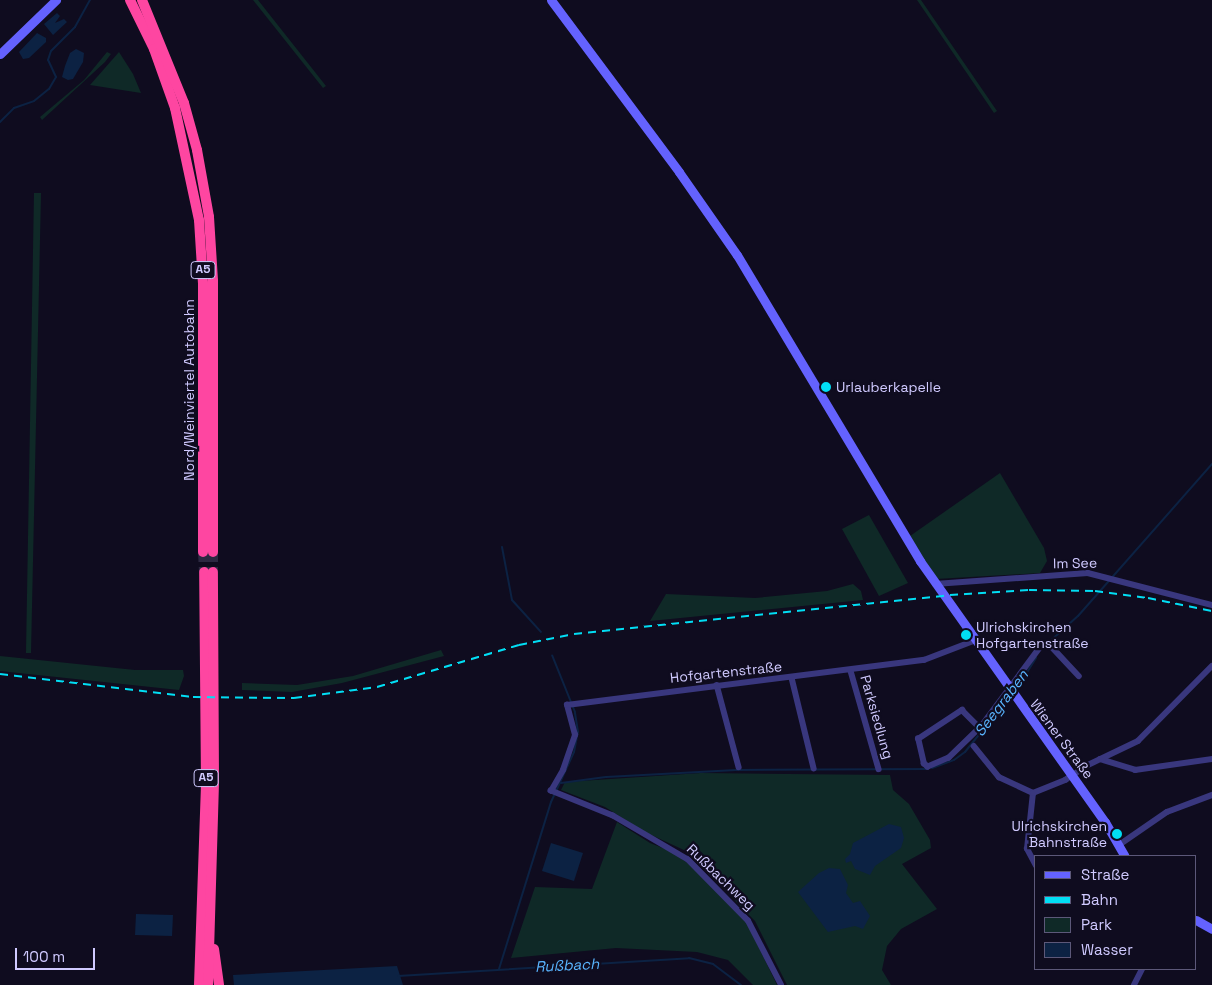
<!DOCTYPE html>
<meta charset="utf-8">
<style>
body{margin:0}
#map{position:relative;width:1212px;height:985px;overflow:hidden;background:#0f0c1f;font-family:"Space Grotesk",sans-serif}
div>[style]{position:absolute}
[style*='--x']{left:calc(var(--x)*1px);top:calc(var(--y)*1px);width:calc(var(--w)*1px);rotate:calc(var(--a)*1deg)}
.green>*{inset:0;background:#0f2927}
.water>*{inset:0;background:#0c2243}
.stream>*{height:2px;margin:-1px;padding:0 1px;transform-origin:1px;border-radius:1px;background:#0c2243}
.highway-tunnel>*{height:10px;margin-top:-5px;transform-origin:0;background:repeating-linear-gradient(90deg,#2c2841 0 10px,transparent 0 15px)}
.street>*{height:5.5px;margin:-2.75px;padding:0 2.75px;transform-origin:2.75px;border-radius:2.75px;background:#39377e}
.secondary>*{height:9px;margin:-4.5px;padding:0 4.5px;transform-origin:4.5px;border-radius:4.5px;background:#6462fe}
.highway>*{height:10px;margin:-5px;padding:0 5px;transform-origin:5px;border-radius:5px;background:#fe46a1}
.rail>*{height:2px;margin-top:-1px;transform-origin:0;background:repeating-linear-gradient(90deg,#01def4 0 8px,transparent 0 14px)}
.dots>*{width:14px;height:14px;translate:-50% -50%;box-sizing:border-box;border:2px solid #0f0c1f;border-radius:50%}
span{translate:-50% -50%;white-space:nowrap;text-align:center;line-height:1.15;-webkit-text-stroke:4.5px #0f0c1f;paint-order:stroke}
.shield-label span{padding:1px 4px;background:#0f0c1f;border:1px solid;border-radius:4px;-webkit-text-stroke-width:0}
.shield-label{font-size:12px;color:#d0caff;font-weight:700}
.poi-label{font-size:14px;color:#d0caff}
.left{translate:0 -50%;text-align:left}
.right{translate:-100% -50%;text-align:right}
.street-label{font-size:14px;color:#d0caff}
.water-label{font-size:15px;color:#59b4fe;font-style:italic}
.legend{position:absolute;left:1034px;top:855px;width:162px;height:115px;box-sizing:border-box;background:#0f0c1f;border:1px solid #5c5879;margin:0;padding:6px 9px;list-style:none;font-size:15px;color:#d0caff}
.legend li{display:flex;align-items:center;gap:10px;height:25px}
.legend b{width:25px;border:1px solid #5c5879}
.scale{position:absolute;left:15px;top:948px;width:80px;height:22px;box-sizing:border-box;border:2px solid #d0caff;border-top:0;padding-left:6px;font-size:15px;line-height:18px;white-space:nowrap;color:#d0caff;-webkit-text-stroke:4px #0f0c1f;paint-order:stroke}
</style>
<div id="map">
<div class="green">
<i style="clip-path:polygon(253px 0,258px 0,326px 86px,323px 88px)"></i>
<i style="clip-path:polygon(917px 0,921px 0,997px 111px,994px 113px)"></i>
<i style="clip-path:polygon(107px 52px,111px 54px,105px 62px,42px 120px,40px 117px,84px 80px)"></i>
<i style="clip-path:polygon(119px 52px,133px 74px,141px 93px,90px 85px)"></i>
<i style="clip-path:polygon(34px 193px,41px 193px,31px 653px,26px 653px)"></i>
<i style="clip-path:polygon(1000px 473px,1044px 548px,1047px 561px,1040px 573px,936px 579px,910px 536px)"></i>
<i style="clip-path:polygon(869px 515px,908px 583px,879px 596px,842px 529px)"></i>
<i style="clip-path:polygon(853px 584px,861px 591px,863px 600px,650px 621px,666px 594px,755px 598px,827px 591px)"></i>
<i style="clip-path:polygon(441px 650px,444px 656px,342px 683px,292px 692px,242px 690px,242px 683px,297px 685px,353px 676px)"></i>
<i style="clip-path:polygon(0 656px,135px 670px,183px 670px,184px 676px,179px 690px,0 671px)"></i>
<i style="clip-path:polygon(701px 773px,890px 775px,893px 790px,909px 804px,930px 840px,931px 848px,902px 864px,937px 909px,901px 929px,887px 946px,882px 970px,891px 985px,787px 985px,755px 921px,686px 851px,645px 832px,605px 807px,561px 790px,565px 782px)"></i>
<i style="clip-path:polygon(617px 822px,650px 843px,673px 852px,690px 865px,747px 923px,777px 985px,753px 985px,728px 960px,697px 952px,616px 948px,511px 958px,535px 887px,592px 889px)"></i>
</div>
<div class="water">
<i style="clip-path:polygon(57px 13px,60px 16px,55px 23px,64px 19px,67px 22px,53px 35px,44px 24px)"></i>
<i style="clip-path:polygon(37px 33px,46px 38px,46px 42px,29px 58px,23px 59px,19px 52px)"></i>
<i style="clip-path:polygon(76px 49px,84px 53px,83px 62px,73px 79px,68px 80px,62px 77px,65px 66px,70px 53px)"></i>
<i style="clip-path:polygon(889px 824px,901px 827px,904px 838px,901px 848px,875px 866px,870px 875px,855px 869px,851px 861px,846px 863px,845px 859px,850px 854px,853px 843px)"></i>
<i style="clip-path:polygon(551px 843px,583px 853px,574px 881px,542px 871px)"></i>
<i style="clip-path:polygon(829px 868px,840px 869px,848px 885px,846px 893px,853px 903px,860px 901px,870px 916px,863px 929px,855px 926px,828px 932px,798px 892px,819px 873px)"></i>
<i style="clip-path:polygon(136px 914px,173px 915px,172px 936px,135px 935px)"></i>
<i style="clip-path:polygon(397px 966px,403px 985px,234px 985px,233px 975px)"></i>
</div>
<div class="stream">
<i style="--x:0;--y:122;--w:20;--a:-45"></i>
<i style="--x:14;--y:108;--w:21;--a:-19"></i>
<i style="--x:34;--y:101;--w:19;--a:-39"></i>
<i style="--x:49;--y:89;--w:14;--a:-60"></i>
<i style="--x:56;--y:77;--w:19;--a:-115"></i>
<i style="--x:48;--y:60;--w:9;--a:-72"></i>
<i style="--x:51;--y:51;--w:34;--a:-45"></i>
<i style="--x:75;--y:27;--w:31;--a:-61"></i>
<i style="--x:502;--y:547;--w:54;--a:79.3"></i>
<i style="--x:512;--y:600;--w:43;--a:47.8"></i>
<i style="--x:1047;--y:644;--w:42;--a:-42.1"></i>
<i style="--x:1078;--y:616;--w:203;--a:-48.6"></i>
<i style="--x:1016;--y:690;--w:38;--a:-58"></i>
<i style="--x:932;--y:768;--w:23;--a:-20"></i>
<i style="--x:954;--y:760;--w:14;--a:-36"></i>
<i style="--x:965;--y:752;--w:73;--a:-51.1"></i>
<i style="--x:561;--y:783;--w:45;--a:-7.6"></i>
<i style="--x:606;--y:777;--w:130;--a:-3.1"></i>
<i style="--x:736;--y:770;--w:192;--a:-0.3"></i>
<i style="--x:499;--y:969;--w:175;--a:-72.7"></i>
<i style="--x:551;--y:802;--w:55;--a:-65.3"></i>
<i style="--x:574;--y:752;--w:20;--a:-79"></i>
<i style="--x:578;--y:732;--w:20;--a:-99"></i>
<i style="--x:575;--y:712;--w:61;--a:-112"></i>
<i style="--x:398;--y:976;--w:292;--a:-3.5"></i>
<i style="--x:689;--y:958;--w:25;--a:14"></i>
<i style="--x:713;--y:964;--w:35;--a:37"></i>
</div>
<div class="highway-tunnel">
<i style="--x:203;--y:552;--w:20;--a:87"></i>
<i style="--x:213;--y:552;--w:20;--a:90"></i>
</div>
<div class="street">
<i style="--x:935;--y:584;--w:153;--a:-4.1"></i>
<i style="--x:1088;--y:573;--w:128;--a:14.5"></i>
<i style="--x:851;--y:671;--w:102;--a:74.1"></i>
<i style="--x:792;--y:678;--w:93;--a:76.3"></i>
<i style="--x:717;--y:685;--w:85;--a:75"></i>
<i style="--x:980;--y:728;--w:43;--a:135.9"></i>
<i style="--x:949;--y:758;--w:23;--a:157"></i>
<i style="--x:928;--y:767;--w:5;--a:-143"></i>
<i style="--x:924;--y:764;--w:26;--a:-103"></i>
<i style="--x:918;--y:739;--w:53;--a:-33.4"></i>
<i style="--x:962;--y:710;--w:25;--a:45"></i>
<i style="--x:980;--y:728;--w:102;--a:-53.4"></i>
<i style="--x:1041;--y:646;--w:10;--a:0"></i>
<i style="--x:1051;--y:646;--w:41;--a:47"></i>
<i style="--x:974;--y:746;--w:40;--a:51"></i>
<i style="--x:999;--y:777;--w:38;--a:25"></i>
<i style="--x:1100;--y:759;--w:37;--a:17"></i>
<i style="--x:1135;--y:770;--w:78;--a:-8.1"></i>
<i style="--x:1119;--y:845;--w:58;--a:-34.5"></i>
<i style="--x:1167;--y:812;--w:48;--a:-20.7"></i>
<i style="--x:1036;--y:866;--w:19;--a:-118"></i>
<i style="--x:1027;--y:849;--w:56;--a:-83.9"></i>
<i style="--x:1033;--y:793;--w:35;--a:-22"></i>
<i style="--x:1065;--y:780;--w:27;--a:-33"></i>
<i style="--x:1088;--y:765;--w:55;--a:-25.6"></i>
<i style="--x:1138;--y:741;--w:105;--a:-45.4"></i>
<i style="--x:781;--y:985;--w:72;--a:-117.3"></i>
<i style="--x:748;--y:921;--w:86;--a:-134.5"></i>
<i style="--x:688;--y:860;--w:87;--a:-149.6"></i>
<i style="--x:613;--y:816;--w:67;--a:-158"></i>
<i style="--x:551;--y:791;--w:24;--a:-60"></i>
<i style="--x:563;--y:770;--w:37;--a:-71"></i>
<i style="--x:575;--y:735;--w:31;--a:-105"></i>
<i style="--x:567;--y:705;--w:360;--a:-7.2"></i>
<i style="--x:924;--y:660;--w:56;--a:-21"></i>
<i style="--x:1134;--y:985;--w:18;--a:-63"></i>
</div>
<div class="secondary">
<i style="--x:551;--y:0;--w:214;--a:53.3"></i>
<i style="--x:679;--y:172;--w:101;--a:55.1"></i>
<i style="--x:737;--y:255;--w:357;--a:59.1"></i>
<i style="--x:920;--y:561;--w:320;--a:54.7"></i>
<i style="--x:1105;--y:822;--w:39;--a:60"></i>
<i style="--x:0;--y:54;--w:78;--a:-44"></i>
<i style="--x:1196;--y:920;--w:18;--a:29"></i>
</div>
<div class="highway">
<i style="--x:130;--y:0;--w:55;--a:63.9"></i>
<i style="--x:154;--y:49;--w:63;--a:70.4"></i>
<i style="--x:175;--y:108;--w:115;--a:77.9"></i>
<i style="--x:199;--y:220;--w:63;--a:86.4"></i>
<i style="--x:203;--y:283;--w:269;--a:90"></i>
<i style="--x:142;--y:0;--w:111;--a:67.8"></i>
<i style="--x:184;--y:103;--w:49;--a:74.5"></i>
<i style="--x:197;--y:150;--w:68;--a:79.8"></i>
<i style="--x:209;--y:217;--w:64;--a:86.4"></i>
<i style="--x:213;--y:281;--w:271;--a:90"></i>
<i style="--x:214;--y:949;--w:36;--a:82"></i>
<i style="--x:199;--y:985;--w:201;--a:-88"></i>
<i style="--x:206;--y:784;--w:212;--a:-90.5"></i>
<i style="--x:208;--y:985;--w:204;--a:-88.3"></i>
<i style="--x:214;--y:781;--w:209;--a:-90.3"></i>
</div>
<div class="rail">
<i style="--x:0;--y:674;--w:194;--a:6.8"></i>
<i style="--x:193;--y:697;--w:101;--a:0.6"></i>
<i style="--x:294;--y:698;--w:84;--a:-7.5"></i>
<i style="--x:377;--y:687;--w:148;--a:-16.5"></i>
<i style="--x:519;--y:645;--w:56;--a:-11.3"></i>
<i style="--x:574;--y:634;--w:378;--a:-5.9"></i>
<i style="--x:950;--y:595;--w:79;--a:-3.6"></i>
<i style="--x:1029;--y:590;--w:66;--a:0.9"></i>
<i style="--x:1095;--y:591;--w:53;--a:7.5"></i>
<i style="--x:1148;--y:598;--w:65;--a:11.5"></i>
</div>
<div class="dots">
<i style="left:826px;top:387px;background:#01def4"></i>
<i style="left:966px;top:635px;background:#01def4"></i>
<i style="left:1117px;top:834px;background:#01def4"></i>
</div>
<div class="shield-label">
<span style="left:203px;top:270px">A5</span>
<span style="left:206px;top:778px">A5</span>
</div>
<div class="poi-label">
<span class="left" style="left:836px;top:387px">Urlauberkapelle</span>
<span class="left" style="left:976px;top:635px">Ulrichskirchen<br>Hofgartenstraße</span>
<span class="right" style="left:1107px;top:834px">Ulrichskirchen<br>Bahnstraße</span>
</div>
<div class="street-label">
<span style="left:189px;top:390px;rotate:-90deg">Nord/Weinviertel Autobahn</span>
<span style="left:1075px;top:563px;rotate:-1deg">Im See</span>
<span style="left:726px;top:672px;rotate:-6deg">Hofgartenstraße</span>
<span style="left:877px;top:717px;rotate:74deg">Parksiedlung</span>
<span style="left:1062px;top:739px;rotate:53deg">Wiener Straße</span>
<span style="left:721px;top:877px;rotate:44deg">Rußbachweg</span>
</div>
<div class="water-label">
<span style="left:1001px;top:703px;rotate:-53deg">Seegraben</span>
<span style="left:567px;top:965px;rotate:-3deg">Rußbach</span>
</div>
<ul class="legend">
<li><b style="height:6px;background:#6462fe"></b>Straße</li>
<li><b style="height:6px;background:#01def4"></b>Bahn</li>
<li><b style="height:14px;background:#0f2927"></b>Park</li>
<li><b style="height:14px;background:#0c2243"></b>Wasser</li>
</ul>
<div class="scale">100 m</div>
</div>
